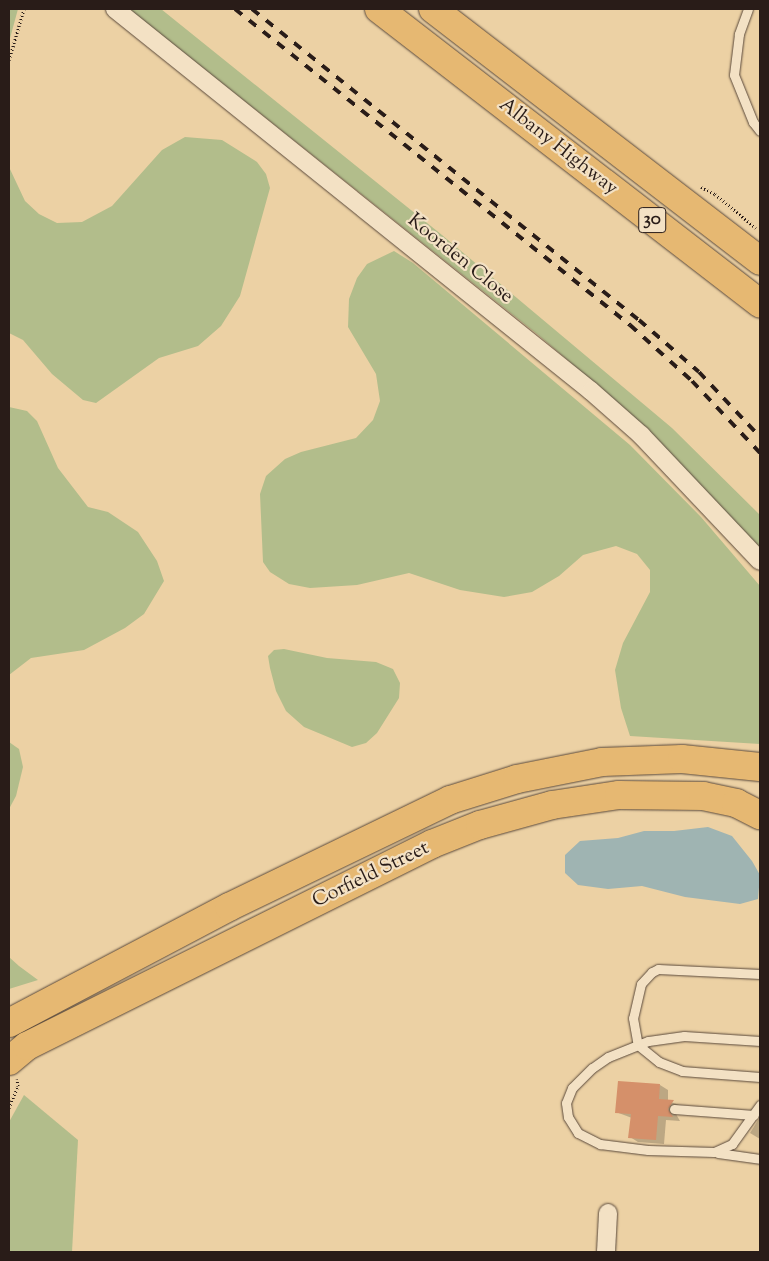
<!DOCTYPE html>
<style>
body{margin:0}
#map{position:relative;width:769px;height:1261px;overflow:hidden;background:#ecd1a4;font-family:"Sorts Mill Goudy",serif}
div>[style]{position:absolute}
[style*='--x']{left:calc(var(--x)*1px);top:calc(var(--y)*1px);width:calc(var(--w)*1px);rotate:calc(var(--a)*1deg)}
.green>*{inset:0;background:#b2bd8b}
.water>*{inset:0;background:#9fb4b2}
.shadow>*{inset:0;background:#0003}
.building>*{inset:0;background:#d5906a}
.path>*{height:3px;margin-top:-1.5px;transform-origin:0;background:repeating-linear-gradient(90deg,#291c18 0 1px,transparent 0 3.5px)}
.roads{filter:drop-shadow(0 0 1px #5a493b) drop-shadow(0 0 1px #5a493b)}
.lane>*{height:9px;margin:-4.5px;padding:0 4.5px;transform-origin:4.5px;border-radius:4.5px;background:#f3e1c4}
.street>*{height:18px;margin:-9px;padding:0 9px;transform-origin:9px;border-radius:9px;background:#f3e1c4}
.primary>*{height:28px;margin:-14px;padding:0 14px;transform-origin:14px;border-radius:14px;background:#e6b872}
.highway>*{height:28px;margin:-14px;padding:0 14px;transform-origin:14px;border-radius:14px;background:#e6b872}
.rail>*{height:4px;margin-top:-2px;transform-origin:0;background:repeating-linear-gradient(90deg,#291c18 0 9px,transparent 0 18px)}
span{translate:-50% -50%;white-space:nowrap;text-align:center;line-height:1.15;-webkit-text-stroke:4.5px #f3e1c4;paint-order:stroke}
.shield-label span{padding:1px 4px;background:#f3e1c4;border:1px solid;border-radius:4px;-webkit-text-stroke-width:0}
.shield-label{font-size:19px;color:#291c18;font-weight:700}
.street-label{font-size:20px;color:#291c18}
.frame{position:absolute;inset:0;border:10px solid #291c18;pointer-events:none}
</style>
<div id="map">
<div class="green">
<i style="clip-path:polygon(9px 9px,18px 9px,9px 42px)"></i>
<i style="clip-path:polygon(129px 9px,161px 9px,442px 235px,672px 428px,760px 515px,760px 547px,641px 431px,618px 403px,537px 334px)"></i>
<i style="clip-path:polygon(185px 137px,222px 140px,257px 162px,266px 174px,270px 188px,240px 296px,221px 326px,198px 346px,159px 358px,96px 403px,83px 400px,52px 374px,23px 340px,9px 333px,9px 167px,25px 201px,39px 214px,57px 223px,82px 222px,112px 206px,162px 150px)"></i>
<i style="clip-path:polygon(394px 251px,413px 263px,630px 445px,701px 517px,760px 586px,760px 744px,630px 736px,621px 708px,615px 670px,623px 643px,650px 592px,650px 570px,637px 554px,616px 546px,583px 555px,559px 576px,532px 592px,504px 597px,460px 590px,409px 573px,357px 585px,310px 588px,289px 584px,270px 572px,263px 562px,260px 494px,266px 476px,285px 459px,301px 452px,356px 438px,373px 420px,380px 401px,376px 374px,348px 327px,349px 299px,357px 278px,367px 264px)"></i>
<i style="clip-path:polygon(9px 407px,27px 411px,37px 421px,58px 468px,88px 507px,108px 512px,138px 532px,157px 561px,164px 581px,144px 614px,125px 628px,84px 650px,31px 658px,9px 675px)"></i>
<i style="clip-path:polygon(284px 649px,327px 658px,376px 662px,393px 669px,400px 683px,399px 698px,377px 733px,366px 743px,352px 747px,304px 727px,286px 711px,276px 691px,270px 668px,268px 656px,274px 650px)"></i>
<i style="clip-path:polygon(9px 742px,19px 749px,23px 767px,16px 796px,9px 809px)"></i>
<i style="clip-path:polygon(9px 957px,19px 966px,38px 980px,9px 989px)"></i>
<i style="clip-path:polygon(24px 1095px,78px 1140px,72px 1252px,9px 1252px,9px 1122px)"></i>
</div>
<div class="water">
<i style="clip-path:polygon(708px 827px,732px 836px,752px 861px,760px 875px,758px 899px,740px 904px,685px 897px,642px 886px,608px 889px,578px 885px,565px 873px,565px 855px,580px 841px,618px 838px,644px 831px,674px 831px)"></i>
</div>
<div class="shadow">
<i style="clip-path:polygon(660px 1085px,668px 1090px,668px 1101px,682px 1106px,676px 1114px,680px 1121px,666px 1120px,664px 1144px,638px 1142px,630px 1137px,632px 1118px,616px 1112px)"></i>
<i style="clip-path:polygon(760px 1117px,760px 1139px,750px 1133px)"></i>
</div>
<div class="building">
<i style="clip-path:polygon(618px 1081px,660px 1084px,659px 1099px,674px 1100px,668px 1109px,673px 1117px,658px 1116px,656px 1140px,628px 1138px,631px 1114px,615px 1113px)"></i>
</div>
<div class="path">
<i style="--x:9;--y:60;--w:53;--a:-73.6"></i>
<i style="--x:701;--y:187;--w:16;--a:27"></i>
<i style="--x:715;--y:194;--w:53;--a:39.7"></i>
<i style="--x:9;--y:1108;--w:24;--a:-68"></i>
<i style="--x:18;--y:1086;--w:7;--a:-98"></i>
</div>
<div class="roads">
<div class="lane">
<i style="--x:748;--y:9;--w:27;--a:110"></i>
<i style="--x:739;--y:34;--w:41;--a:97"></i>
<i style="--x:734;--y:75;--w:51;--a:68"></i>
<i style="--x:753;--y:122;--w:11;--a:52"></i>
<i style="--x:760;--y:974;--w:102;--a:-177.2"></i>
<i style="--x:658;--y:969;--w:7;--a:153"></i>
<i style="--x:652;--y:972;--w:16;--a:133"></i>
<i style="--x:641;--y:984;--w:35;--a:103"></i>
<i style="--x:633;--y:1018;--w:27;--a:80"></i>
<i style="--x:638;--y:1045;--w:27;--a:39"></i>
<i style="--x:659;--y:1062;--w:25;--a:21"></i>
<i style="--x:682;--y:1071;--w:78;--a:4.4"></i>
<i style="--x:760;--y:1041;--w:76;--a:-176.2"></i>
<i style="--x:684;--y:1036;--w:36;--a:172"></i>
<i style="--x:648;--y:1041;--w:43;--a:158.2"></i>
<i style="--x:608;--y:1057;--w:19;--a:145"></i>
<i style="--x:592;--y:1068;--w:28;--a:135"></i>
<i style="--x:572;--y:1088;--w:16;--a:112"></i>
<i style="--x:566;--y:1103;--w:14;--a:82"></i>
<i style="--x:568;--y:1117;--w:19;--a:58"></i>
<i style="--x:578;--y:1133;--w:25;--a:27"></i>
<i style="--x:600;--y:1144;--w:48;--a:7.1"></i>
<i style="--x:648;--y:1150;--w:66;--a:1.7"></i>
<i style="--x:714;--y:1152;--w:20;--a:-24"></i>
<i style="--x:732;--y:1144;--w:48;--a:-54.3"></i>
<i style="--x:674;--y:1109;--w:80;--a:4.3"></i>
<i style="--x:718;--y:1153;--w:42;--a:8.1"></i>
</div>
<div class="street">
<i style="--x:115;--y:9;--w:610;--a:38.75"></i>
<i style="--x:591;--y:391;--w:67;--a:41.3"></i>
<i style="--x:641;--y:435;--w:173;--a:46.6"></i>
<i style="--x:606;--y:1252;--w:39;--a:-87"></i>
</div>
<div class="primary">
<i style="--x:9;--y:1023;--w:249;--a:-27.8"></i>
<i style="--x:229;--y:907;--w:246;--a:-25.8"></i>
<i style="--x:450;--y:800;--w:70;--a:-17.4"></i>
<i style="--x:517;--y:779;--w:87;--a:-11.3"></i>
<i style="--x:602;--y:762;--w:80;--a:-2.1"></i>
<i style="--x:682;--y:759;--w:78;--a:5.9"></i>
<i style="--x:9;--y:1061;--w:23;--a:-40"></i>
<i style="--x:27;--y:1046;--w:453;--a:-26.5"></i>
<i style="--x:432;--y:844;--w:52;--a:-21.6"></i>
<i style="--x:480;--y:825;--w:75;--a:-15.5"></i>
<i style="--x:552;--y:805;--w:68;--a:-8.5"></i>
<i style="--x:619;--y:795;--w:84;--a:0.7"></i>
<i style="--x:703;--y:796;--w:34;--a:12"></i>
<i style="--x:736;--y:803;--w:27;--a:27"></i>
</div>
<div class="highway">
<i style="--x:379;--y:9;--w:482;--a:37.7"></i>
<i style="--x:433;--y:9;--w:413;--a:37.6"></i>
</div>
</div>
<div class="rail">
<i style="--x:235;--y:9;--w:506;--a:38.66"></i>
<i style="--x:630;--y:325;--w:84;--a:42.1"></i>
<i style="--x:692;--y:381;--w:99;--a:46.6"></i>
<i style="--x:252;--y:9;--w:496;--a:38.8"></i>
<i style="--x:639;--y:320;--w:79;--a:40.9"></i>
<i style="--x:699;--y:372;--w:89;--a:46.8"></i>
</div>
<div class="shield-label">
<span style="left:652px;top:220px">30</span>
</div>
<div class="street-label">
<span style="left:558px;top:147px;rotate:38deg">Albany Highway</span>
<span style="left:460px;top:259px;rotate:39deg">Koorden Close</span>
<span style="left:371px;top:875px;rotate:-26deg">Corfield Street</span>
</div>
<div class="frame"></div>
</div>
